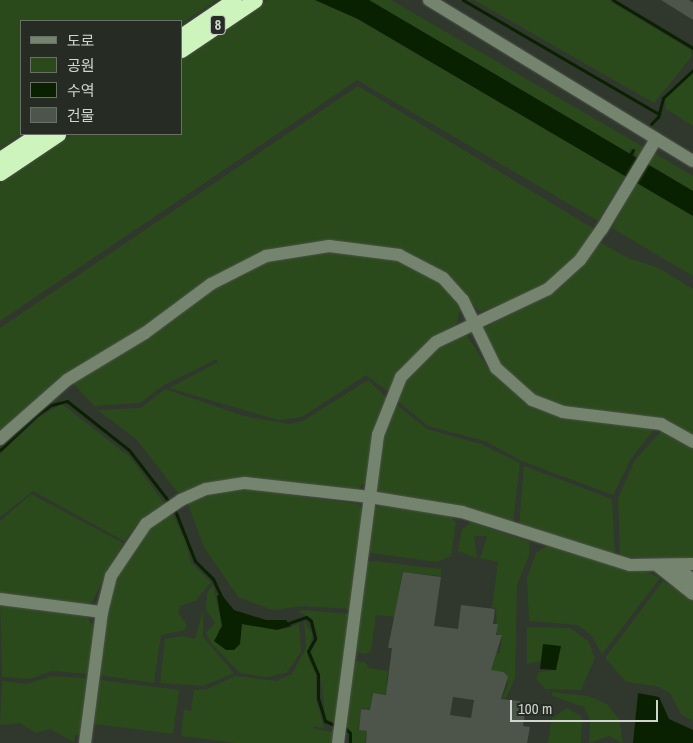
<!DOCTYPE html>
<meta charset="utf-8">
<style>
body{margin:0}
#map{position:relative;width:693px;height:743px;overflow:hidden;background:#30372d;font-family:"Archivo Narrow","Noto Sans KR",sans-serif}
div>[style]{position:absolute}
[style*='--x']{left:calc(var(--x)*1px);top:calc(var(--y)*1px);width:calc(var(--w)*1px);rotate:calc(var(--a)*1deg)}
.green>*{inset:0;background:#2b4a1c}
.water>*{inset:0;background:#0a2100}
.stream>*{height:3px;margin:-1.5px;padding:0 1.5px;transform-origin:1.5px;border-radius:1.5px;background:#0a2100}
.building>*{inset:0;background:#4d544a}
.roads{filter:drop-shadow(0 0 1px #4d534a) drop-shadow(0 0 1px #4d534a)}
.minor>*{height:12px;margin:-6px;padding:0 6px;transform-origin:6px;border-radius:6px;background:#75846e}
.highway>*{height:15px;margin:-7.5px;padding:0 7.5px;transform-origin:7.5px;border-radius:7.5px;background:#cdf4bc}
span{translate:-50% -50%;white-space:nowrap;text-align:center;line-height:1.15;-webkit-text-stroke:4px #262c23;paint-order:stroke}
.shield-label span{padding:1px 4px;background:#262c23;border:1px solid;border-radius:4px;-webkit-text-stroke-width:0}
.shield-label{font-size:14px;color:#d0d5cf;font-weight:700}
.legend{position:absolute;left:20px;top:20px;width:162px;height:115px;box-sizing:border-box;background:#262c23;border:1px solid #6a7068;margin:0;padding:6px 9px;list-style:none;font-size:15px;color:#d0d5cf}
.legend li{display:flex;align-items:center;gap:10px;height:25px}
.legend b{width:25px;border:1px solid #6a7068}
.scale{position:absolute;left:510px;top:700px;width:148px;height:22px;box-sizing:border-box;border:2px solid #d0d5cf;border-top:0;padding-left:6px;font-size:15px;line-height:18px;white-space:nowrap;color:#d0d5cf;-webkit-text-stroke:4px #262c23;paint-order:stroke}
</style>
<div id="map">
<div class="green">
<i style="clip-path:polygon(0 0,217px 0,181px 24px,21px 21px,21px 134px,0 148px)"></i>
<i style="clip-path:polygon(268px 0,315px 0,357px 19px,625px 176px,598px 221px,357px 80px,0 321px,0 184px,73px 134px,181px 134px,181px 60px)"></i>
<i style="clip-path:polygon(369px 0,391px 0,645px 148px,639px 159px,630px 147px,629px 153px)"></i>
<i style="clip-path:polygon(474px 0,608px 0,691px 50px,692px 56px,654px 103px)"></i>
<i style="clip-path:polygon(693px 71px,693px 126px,666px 109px,665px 97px)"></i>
<i style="clip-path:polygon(358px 86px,594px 229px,577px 256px,545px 287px,480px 312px,446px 275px,348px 243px,313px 242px,264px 252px,65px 377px,0 431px,0 328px)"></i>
<i style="clip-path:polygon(654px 153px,693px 176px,693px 191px,648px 164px)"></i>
<i style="clip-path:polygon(636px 182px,693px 216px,693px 276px,612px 228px)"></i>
<i style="clip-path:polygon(601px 243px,628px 258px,659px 268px,693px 289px,693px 436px,670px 421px,556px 405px,535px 396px,500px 369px,482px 329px,556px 291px)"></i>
<i style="clip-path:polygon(343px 251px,398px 260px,435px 277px,460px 308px,457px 323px,431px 340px,389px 392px,366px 375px,302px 417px,278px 420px,169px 388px,218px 362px,217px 359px,164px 385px,140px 403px,94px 406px,73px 383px,248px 267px,289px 254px)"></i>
<i style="clip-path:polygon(466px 334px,486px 365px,520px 397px,656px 427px,632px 457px,613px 495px,522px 461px,485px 441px,428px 426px,393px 397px,402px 378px,437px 344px)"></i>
<i style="clip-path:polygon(368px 380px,387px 398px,369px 480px,356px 490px,247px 477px,204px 483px,179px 494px,137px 440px,98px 410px,141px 408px,165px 389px,244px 416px,289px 424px,303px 421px)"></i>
<i style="clip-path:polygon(392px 401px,427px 429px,481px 444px,520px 463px,513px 523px,381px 493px,377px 489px,381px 438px)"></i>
<i style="clip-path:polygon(62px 404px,130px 457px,164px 503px,137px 524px,124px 541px,33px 491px,0 517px,0 454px,39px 417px)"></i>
<i style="clip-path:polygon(663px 429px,693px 447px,693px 558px,620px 558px,618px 498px,635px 460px)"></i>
<i style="clip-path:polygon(524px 466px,612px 499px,615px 557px,519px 526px)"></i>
<i style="clip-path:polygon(236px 488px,358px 504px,362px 508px,351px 609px,302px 606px,273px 610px,238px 597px,204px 547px,187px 502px)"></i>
<i style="clip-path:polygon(31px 494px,123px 543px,92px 602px,83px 605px,0 593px,0 521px)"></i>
<i style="clip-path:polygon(380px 505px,451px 516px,456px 523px,451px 556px,436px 562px,372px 553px,368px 549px,371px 512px)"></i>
<i style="clip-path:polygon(171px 512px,185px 540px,191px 563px,211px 582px,195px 601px,180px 606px,178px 613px,187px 625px,185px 630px,161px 635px,154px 683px,98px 675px,114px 579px,139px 537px)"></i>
<i style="clip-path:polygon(471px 522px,529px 542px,529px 555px,517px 585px,515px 678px,506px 698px,502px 698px,508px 684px,505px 671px,487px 674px,494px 652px,500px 653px,502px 635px,497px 634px,496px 608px,492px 607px,498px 562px,480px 558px,487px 536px,474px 536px,477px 558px,458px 551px,462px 530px)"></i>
<i style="clip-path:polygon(548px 545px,609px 565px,643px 570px,660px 578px,602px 654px,591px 635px,578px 625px,529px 621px,527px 578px,536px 553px)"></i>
<i style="clip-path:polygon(373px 561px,441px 569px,441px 576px,402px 572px,396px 617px,376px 615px,371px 651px,365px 654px,355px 651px,367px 562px)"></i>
<i style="clip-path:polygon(663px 581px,693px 599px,693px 721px,681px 714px,670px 693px,656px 686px,626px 682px,605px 658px)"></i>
<i style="clip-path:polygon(213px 585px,222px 626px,218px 631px,241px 630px,242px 624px,285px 629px,299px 624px,301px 652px,286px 673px,266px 677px,240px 673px,211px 643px,206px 633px,215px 623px,206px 610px,207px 593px)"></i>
<i style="clip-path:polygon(0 603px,87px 617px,94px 627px,88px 674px,52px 671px,30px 679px,2px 677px)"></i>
<i style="clip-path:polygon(302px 610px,350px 614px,336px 724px,326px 719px,320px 675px,311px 653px,318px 637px,312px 618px,298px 612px)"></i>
<i style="clip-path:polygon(203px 611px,203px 637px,234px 673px,203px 686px,160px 683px,165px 639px,183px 636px,195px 639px)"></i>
<i style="clip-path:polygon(304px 621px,313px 634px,307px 655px,316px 675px,316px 699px,324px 728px,314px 726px,314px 729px,334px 732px,333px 743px,236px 743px,181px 736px,184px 710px,191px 711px,194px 690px,208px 689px,235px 676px,276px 681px,292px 674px,306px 648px)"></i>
<i style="clip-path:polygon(527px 627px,570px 628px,588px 641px,595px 658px,581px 690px,546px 689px,536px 679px,539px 672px,556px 670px,545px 655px,541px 661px,527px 664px)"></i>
<i style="clip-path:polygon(355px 661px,365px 662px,369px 668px,388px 671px,386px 685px,396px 687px,395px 695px,372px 693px,370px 709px,361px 708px,358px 730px,367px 731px,365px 743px,352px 743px,352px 733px,344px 724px)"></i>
<i style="clip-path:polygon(52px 676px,87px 678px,80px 734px,75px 735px,74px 742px,50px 729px,36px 733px,20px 723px,0 725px,2px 681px,27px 684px)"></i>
<i style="clip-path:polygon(100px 680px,179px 690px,173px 734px,94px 724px)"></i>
<i style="clip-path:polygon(552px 692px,588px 696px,607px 704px,619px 719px,623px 743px,609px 736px,589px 743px,590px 720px,584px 707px,552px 696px)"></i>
<i style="clip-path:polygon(567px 708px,582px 717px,581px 743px,548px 743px,552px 718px)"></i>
</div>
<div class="water">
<i style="clip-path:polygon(315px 0,369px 0,693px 191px,693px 216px,358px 19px)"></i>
<i style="clip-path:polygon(221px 594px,234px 610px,266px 620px,286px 620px,291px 626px,277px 630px,242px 624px,240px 644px,234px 650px,226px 650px,214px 641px,222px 626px,217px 596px)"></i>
<i style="clip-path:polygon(543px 644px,561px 646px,556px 670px,540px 669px)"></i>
<i style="clip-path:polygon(638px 693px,659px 697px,669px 719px,693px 730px,693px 743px,633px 743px)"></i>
</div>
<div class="stream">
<i style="--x:463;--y:0;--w:227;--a:30.2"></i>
<i style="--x:613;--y:0;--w:93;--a:31"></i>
<i style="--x:651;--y:124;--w:10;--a:-45"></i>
<i style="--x:658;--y:117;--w:20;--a:-75"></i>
<i style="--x:663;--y:98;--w:41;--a:-43"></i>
<i style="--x:629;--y:157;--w:8;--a:-60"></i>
<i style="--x:0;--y:450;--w:51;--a:-43.4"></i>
<i style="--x:37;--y:415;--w:17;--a:-36"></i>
<i style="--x:51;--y:405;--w:16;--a:-14"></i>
<i style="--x:67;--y:401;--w:79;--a:38.3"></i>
<i style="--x:129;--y:450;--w:67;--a:52.3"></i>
<i style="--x:174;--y:508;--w:57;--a:68.4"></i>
<i style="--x:195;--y:561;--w:25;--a:45"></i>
<i style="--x:213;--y:579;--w:21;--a:65"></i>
<i style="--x:286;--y:624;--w:21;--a:-19"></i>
<i style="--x:306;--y:617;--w:6;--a:39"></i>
<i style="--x:311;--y:621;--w:18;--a:77"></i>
<i style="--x:315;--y:639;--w:14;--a:120"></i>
<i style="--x:308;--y:651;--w:25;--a:67"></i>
<i style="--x:318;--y:674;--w:24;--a:90"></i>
<i style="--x:318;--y:698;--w:24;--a:73"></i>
<i style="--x:325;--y:721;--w:13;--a:23"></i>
<i style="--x:344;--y:727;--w:8;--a:45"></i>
<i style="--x:350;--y:733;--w:10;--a:90"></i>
</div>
<div class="building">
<i style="clip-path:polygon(661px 0,689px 0,693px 3px,693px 20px)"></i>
<i style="clip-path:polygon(evenodd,403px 572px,441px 577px,434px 626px,458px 629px,461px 605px,495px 609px,493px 624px,498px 624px,496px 635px,502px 635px,491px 670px,504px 672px,508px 677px,501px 699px,520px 701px,518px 712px,525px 713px,523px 726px,530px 727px,527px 743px,366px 743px,367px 731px,359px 730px,361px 709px,370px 710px,373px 693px,386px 695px,392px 648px,388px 648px,403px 572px,453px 697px,474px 700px,471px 718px,450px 715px,453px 697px)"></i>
</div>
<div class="roads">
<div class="minor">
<i style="--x:429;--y:0;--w:309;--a:31.4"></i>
<i style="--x:0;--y:439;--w:89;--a:-41.4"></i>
<i style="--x:67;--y:380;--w:91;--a:-31.1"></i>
<i style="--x:145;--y:333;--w:82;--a:-36.6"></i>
<i style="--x:211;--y:284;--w:62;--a:-27"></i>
<i style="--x:266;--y:256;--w:64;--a:-9"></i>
<i style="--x:329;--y:246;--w:71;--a:7.3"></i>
<i style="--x:399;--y:255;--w:50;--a:27.6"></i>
<i style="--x:443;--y:278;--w:30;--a:48"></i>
<i style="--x:463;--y:300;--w:76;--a:64.1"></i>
<i style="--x:496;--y:368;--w:48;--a:41.6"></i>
<i style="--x:532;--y:400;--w:33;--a:21"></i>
<i style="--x:563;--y:412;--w:99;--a:7"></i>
<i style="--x:661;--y:424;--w:37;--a:29"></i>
<i style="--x:675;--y:566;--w:23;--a:38"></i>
<i style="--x:659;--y:567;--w:43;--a:38.5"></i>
<i style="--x:0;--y:599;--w:103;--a:7.3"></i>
<i style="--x:85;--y:743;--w:132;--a:-82.6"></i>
<i style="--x:102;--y:612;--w:37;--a:-76"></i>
<i style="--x:111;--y:576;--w:63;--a:-56.1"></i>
<i style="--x:146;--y:524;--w:42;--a:-34.4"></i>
<i style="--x:181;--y:500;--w:27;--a:-24"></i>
<i style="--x:206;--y:489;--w:39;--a:-9"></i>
<i style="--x:245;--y:483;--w:126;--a:6.4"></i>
<i style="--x:370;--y:497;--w:93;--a:9.3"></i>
<i style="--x:462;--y:512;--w:176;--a:17.5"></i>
<i style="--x:630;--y:565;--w:63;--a:-0.9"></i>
<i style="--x:338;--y:743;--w:311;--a:-82.6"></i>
<i style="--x:378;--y:435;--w:62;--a:-68.4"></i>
<i style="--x:401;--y:377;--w:49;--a:-45"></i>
<i style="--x:436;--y:342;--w:124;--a:-25.3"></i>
<i style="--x:548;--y:289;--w:43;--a:-42.2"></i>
<i style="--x:580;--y:260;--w:38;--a:-55"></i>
<i style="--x:602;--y:229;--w:105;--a:-59"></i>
</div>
<div class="highway">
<i style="--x:181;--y:36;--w:64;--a:-34.2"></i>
<i style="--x:181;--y:50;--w:89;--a:-34"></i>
<i style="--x:0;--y:159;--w:45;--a:-33.3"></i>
<i style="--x:0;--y:173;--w:70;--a:-33.9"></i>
</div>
</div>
<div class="shield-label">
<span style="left:218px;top:25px">8</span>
</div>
<ul class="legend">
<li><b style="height:6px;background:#75846e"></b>도로</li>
<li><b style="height:14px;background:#2b4a1c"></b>공원</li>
<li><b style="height:14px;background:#0a2100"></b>수역</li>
<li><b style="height:14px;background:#4d544a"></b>건물</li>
</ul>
<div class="scale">100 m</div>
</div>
